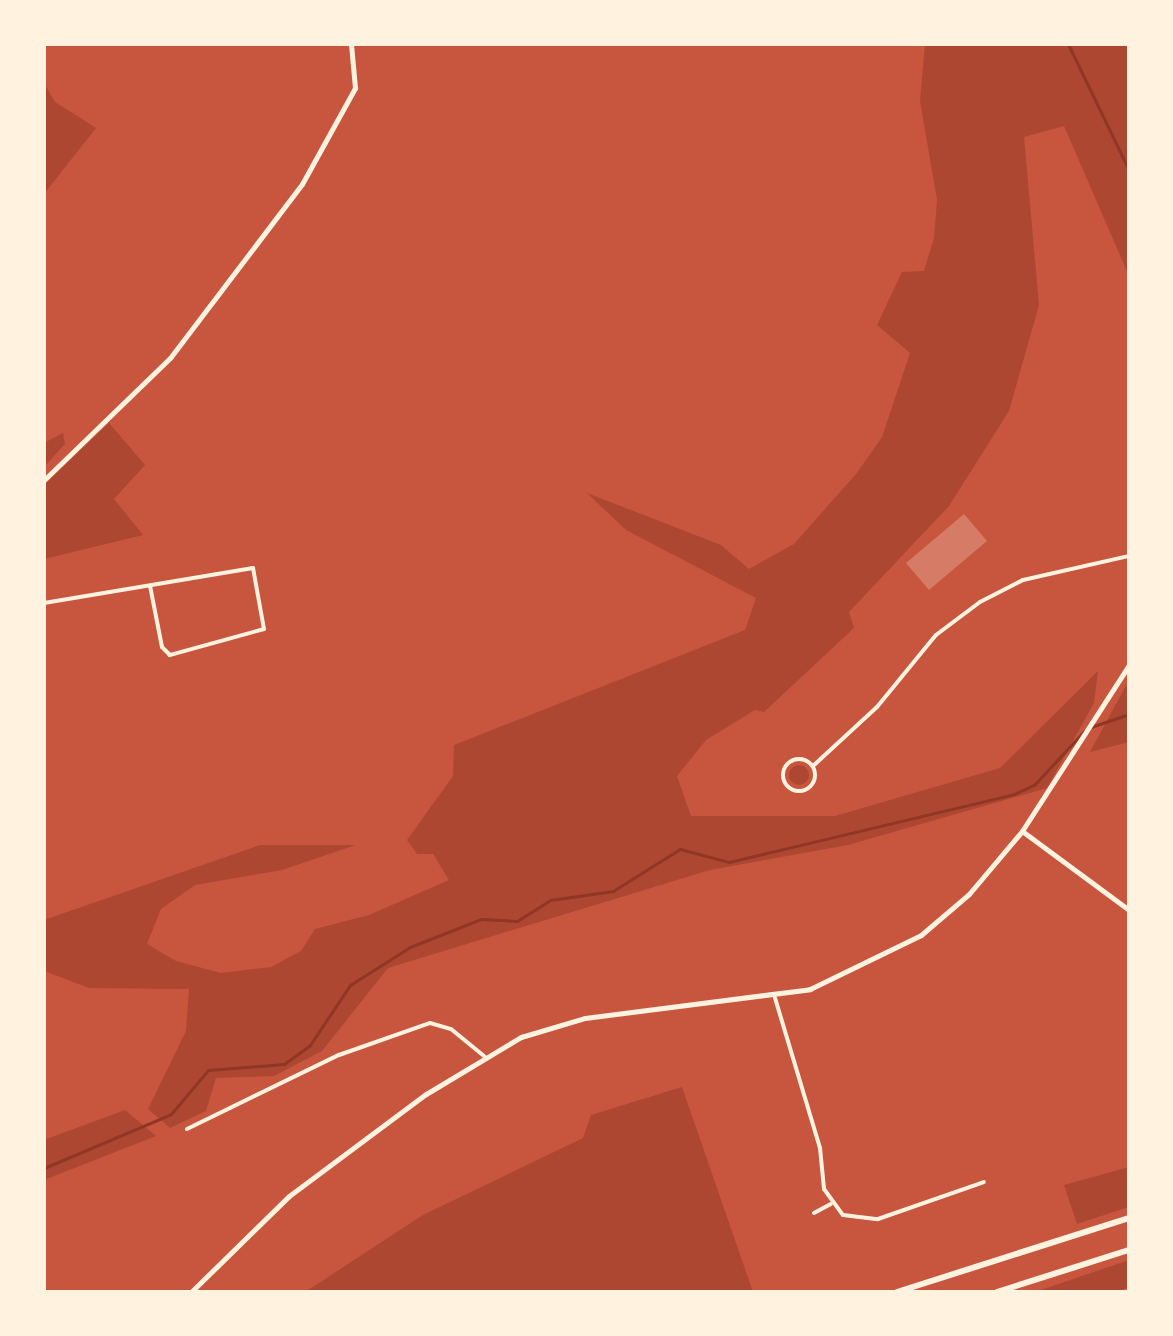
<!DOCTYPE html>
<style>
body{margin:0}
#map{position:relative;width:1173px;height:1336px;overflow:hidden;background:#c8553d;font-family:Karla,sans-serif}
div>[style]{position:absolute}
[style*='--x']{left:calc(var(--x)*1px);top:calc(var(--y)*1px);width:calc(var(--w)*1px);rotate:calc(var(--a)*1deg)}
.green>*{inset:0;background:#ae4732}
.round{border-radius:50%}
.stream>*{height:3px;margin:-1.5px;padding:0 1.5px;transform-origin:1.5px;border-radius:1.5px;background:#8f3625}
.building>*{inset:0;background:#d67c66}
.minor>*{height:4px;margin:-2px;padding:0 2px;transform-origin:2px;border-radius:2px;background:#fff3e0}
.minor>.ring{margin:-2px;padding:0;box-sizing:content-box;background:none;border:4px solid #fff3e0;border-radius:50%}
.tertiary>*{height:5px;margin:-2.5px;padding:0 2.5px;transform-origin:2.5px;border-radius:2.5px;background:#fff3e0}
.secondary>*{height:5px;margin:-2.5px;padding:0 2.5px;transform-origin:2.5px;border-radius:2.5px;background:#fff3e0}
.trunk>*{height:6px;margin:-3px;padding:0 3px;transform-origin:3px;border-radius:3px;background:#fff3e0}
span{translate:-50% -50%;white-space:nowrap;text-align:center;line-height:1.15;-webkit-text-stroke:6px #fff3e0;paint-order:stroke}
.frame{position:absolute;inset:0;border:46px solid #fff3e0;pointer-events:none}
</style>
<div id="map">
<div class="green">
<i style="clip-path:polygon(925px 44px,1129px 44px,1129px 276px,1064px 126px,1024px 137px,1039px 305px,1009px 411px,949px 506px,849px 612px,854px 628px,764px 712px,755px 710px,706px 740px,677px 776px,691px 816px,835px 816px,1000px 768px,1098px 671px,1094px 703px,1047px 788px,848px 845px,710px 870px,388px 968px,322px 1051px,274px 1076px,216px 1078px,206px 1111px,170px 1128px,148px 1109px,186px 1031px,189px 989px,89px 988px,44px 971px,44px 920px,260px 845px,356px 845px,282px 870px,195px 885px,161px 909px,147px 944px,176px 961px,221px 973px,271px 967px,301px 951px,315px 929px,369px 915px,449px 880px,433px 854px,417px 854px,407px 840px,453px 776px,454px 745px,745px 630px,756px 598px,626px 530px,587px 493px,721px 545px,749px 569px,794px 544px,856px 474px,882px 437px,910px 353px,877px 325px,902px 272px,924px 271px,934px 238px,937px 200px,920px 101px)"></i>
<i style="clip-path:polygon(44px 83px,55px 102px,96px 128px,44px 194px)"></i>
<i style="clip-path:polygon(109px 423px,145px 465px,114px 499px,143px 535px,44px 559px,44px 485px)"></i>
<i style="clip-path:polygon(63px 433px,65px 444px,44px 467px,44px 443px)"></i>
<i style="clip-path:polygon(1129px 680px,1129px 742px,1090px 752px)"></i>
<i class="round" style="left:789px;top:765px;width:20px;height:20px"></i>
<i style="clip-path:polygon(682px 1087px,753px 1292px,305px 1292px,423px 1215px,583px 1138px,591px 1115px)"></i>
<i style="clip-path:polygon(125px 1110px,156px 1136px,44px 1180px,44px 1140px)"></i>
<i style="clip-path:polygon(1129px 1167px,1129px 1207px,1077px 1224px,1064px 1185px)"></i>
<i style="clip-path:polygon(1129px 1260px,1129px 1287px,1117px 1292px,1035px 1292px)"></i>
</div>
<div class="stream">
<i style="--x:1068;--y:44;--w:140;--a:64.2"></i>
<i style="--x:1091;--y:727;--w:40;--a:-18.9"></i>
<i style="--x:44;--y:1168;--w:138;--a:-23"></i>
<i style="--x:171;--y:1114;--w:57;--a:-49.9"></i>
<i style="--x:208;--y:1070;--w:76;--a:-4.5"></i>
<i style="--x:284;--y:1064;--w:32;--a:-36"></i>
<i style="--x:310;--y:1045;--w:72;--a:-56.3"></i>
<i style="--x:350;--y:985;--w:71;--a:-32.3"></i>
<i style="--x:410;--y:947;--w:76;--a:-21.5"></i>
<i style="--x:481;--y:919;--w:36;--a:3"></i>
<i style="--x:517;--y:921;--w:39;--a:-32"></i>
<i style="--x:550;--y:900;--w:64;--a:-8.1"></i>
<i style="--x:613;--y:891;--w:79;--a:-32.1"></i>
<i style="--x:680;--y:849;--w:51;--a:14.9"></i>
<i style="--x:729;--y:862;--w:293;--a:-13.4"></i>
<i style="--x:1014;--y:794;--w:23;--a:-25"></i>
<i style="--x:1035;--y:784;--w:72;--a:-47.2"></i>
</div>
<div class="building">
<i style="clip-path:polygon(964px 514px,987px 541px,929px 590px,906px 563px)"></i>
</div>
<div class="minor">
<i style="--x:44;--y:603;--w:212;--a:-9.5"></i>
<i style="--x:253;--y:568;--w:62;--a:79.8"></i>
<i style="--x:264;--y:629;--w:98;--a:164.5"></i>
<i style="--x:170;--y:655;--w:11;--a:-135"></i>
<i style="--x:162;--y:647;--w:62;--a:-101.1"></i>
<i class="ring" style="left:783px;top:759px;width:28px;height:28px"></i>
<i style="--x:813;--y:766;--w:87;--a:-42.7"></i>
<i style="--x:877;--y:707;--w:93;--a:-50.7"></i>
<i style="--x:936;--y:635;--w:55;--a:-36.9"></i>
<i style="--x:980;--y:602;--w:48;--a:-27.1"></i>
<i style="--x:1023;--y:580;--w:109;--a:-12.8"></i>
<i style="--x:775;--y:998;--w:157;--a:73.3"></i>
<i style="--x:820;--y:1148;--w:41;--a:84.4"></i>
<i style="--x:824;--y:1189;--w:32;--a:54"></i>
<i style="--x:843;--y:1215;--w:35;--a:7"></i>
<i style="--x:878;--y:1219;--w:112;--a:-19.2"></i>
<i style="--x:187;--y:1129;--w:169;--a:-26"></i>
<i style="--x:339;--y:1055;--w:96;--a:-19.4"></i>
<i style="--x:430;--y:1023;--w:22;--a:16"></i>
<i style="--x:451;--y:1029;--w:43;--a:39.3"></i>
<i style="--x:814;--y:1213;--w:19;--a:-28"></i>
</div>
<div class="tertiary">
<i style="--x:1022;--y:831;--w:133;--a:36.4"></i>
<i style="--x:191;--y:1292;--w:137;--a:-44.4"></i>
<i style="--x:289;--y:1196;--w:171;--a:-36.7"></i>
<i style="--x:426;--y:1094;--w:111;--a:-31"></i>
<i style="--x:521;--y:1037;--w:67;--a:-16.5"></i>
<i style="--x:585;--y:1018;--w:227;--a:-7.3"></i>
<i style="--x:810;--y:989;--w:123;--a:-25.9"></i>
<i style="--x:921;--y:935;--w:63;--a:-40.5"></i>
<i style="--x:969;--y:894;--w:82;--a:-49.9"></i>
<i style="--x:1022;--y:831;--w:197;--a:-57.2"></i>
</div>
<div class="secondary">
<i style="--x:44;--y:480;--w:175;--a:-44.1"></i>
<i style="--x:170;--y:358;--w:218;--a:-52.8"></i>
<i style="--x:302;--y:184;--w:110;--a:-61.1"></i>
<i style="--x:355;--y:88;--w:44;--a:-95.2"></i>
</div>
<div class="trunk">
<i style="--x:897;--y:1292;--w:244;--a:-17.7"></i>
<i style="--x:997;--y:1292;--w:139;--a:-17.7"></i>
</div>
<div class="frame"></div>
</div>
